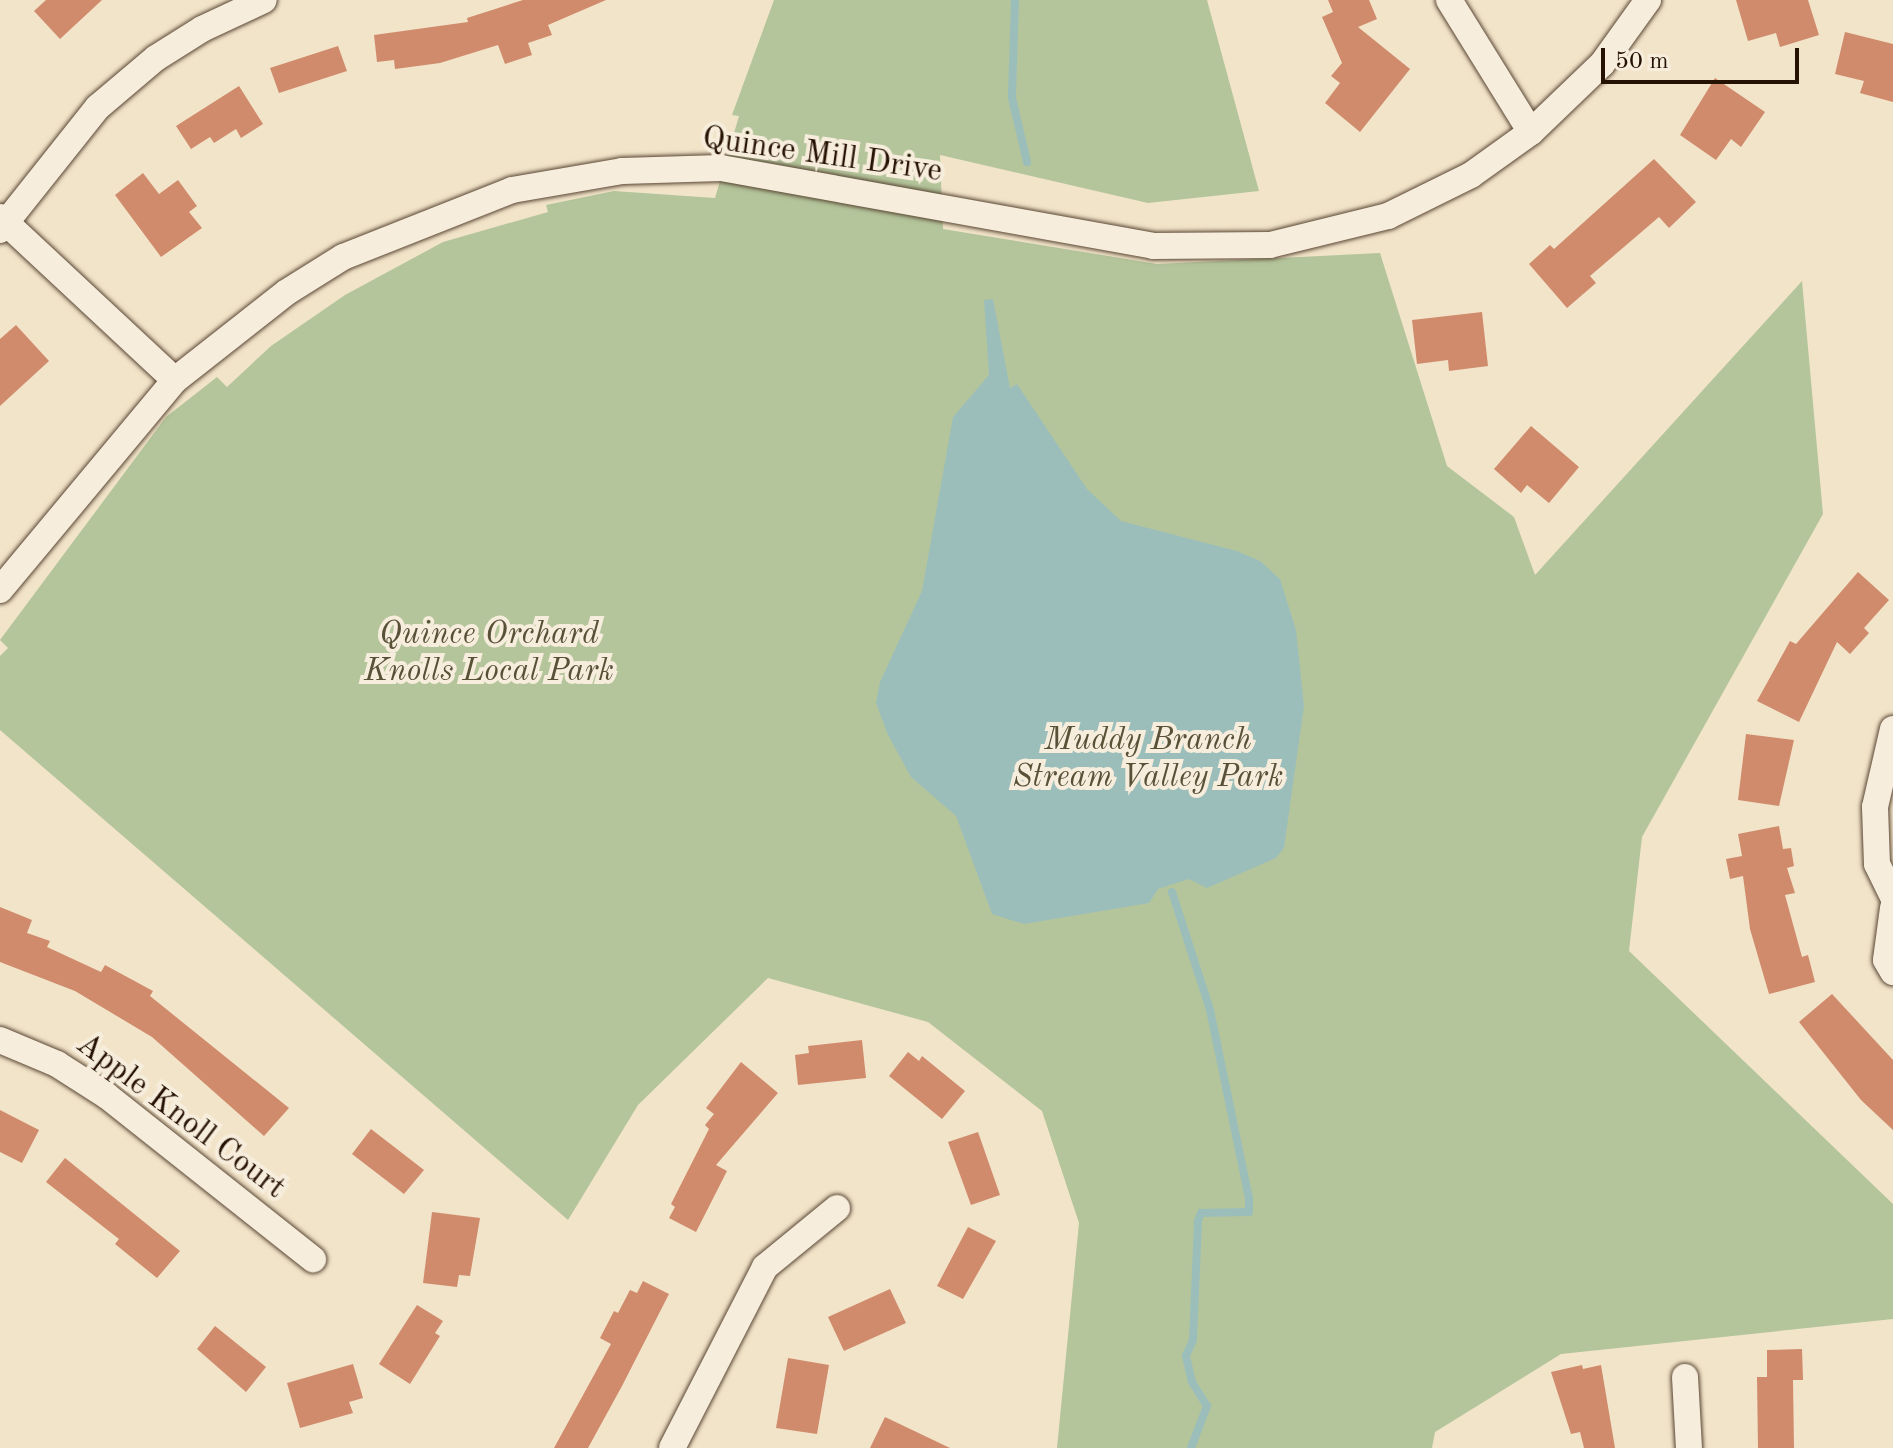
<!DOCTYPE html>
<style>
body{margin:0}
#map{position:relative;width:1893px;height:1448px;overflow:hidden;background:#f2e4c9;font-family:"Old Standard TT",serif}
div>[style]{position:absolute}
[style*='--x']{left:calc(var(--x)*1px);top:calc(var(--y)*1px);width:calc(var(--w)*1px);rotate:calc(var(--a)*1deg)}
.green>*{inset:0;background:#b4c59b}
.water>*{inset:0;background:#9cbebb}
.stream>*{height:8px;margin:-4px;padding:0 4px;transform-origin:4px;border-radius:4px;background:#9cbebb}
.building>*{inset:0;background:#d08a6c}
.roads{filter:drop-shadow(0 0 2px #594634) drop-shadow(0 0 2px #594634)}
.minor>*{height:26px;margin:-13px;padding:0 13px;transform-origin:13px;border-radius:13px;background:#f7eddc}
span{translate:-50% -50%;white-space:nowrap;text-align:center;line-height:1.15;-webkit-text-stroke:8px #f7eddc;paint-order:stroke}
.street-label{font-size:32px;color:#261202}
.park-label{font-size:32px;color:#585138;font-style:italic}
.scale{position:absolute;left:1601px;top:48px;width:198px;height:36px;box-sizing:border-box;border:4px solid #261202;border-top:0;padding-left:10px;font-size:24px;line-height:28px;white-space:nowrap;color:#261202;-webkit-text-stroke:6px #f7eddc;paint-order:stroke}
</style>
<div id="map">
<div class="green">
<i style="clip-path:polygon(774px 0,1207px 0,1259px 191px,1148px 203px,940px 155px,943px 229px,1157px 264px,1380px 253px,1447px 466px,1514px 517px,1535px 575px,1802px 281px,1823px 514px,1642px 837px,1629px 951px,1893px 1204px,1893px 1319px,1561px 1354px,1435px 1432px,1432px 1448px,1057px 1448px,1079px 1223px,1042px 1111px,928px 1022px,768px 978px,638px 1105px,568px 1220px,0 730px,0 656px,8px 648px,0 640px,166px 417px,217px 377px,227px 387px,271px 346px,345px 295px,443px 242px,548px 212px,546px 205px,614px 191px,715px 198px,739px 116px,732px 115px)"></i>
</div>
<div class="water">
<i style="clip-path:polygon(993px 299px,1010px 388px,1017px 384px,1087px 489px,1121px 521px,1237px 551px,1260px 561px,1280px 579px,1296px 630px,1304px 706px,1284px 848px,1276px 858px,1207px 888px,1189px 879px,1158px 889px,1149px 903px,1024px 924px,992px 914px,956px 816px,911px 777px,888px 735px,876px 703px,880px 682px,922px 591px,953px 417px,989px 375px,984px 300px)"></i>
</div>
<div class="stream">
<i style="--x:1015;--y:0;--w:98;--a:91.8"></i>
<i style="--x:1012;--y:98;--w:66;--a:76.8"></i>
<i style="--x:1172;--y:892;--w:124;--a:72.1"></i>
<i style="--x:1210;--y:1010;--w:193;--a:78.3"></i>
<i style="--x:1249;--y:1199;--w:13;--a:90"></i>
<i style="--x:1249;--y:1212;--w:48;--a:178.8"></i>
<i style="--x:1201;--y:1213;--w:9;--a:111"></i>
<i style="--x:1198;--y:1221;--w:119;--a:92.4"></i>
<i style="--x:1193;--y:1340;--w:17;--a:114"></i>
<i style="--x:1186;--y:1356;--w:27;--a:77"></i>
<i style="--x:1192;--y:1382;--w:28;--a:58"></i>
<i style="--x:1207;--y:1406;--w:45;--a:110.9"></i>
</div>
<div class="building">
<i style="clip-path:polygon(46px 0,102px 0,60px 39px,34px 11px)"></i>
<i style="clip-path:polygon(523px 0,606px 0,548px 25px,552px 35px,528px 43px,532px 55px,505px 64px,498px 45px,440px 63px,395px 69px,394px 60px,377px 62px,374px 35px,468px 22px,467px 18px)"></i>
<i style="clip-path:polygon(1328px 0,1369px 0,1377px 19px,1358px 27px,1410px 69px,1360px 132px,1325px 103px,1340px 83px,1331px 76px,1342px 63px,1322px 17px,1333px 12px)"></i>
<i style="clip-path:polygon(1736px 0,1808px 0,1819px 35px,1780px 47px,1776px 33px,1748px 41px)"></i>
<i style="clip-path:polygon(1845px 32px,1893px 44px,1893px 102px,1860px 93px,1864px 81px,1835px 74px)"></i>
<i style="clip-path:polygon(338px 46px,347px 71px,279px 93px,270px 68px)"></i>
<i style="clip-path:polygon(1715px 78px,1765px 112px,1741px 147px,1731px 139px,1716px 160px,1680px 135px)"></i>
<i style="clip-path:polygon(239px 86px,263px 124px,241px 138px,236px 129px,214px 143px,210px 137px,191px 149px,176px 126px)"></i>
<i style="clip-path:polygon(1654px 159px,1696px 202px,1669px 228px,1659px 217px,1590px 276px,1596px 283px,1567px 308px,1529px 264px,1550px 245px,1554px 249px)"></i>
<i style="clip-path:polygon(143px 173px,159px 194px,178px 180px,197px 206px,189px 212px,202px 228px,161px 257px,115px 195px)"></i>
<i style="clip-path:polygon(1482px 312px,1488px 366px,1449px 371px,1448px 360px,1417px 364px,1412px 320px)"></i>
<i style="clip-path:polygon(16px 325px,49px 361px,0 406px,0 339px)"></i>
<i style="clip-path:polygon(1531px 426px,1579px 467px,1549px 503px,1527px 485px,1521px 493px,1494px 469px)"></i>
<i style="clip-path:polygon(1858px 572px,1889px 600px,1864px 628px,1869px 633px,1850px 654px,1837px 642px,1799px 722px,1757px 701px,1790px 641px,1796px 644px)"></i>
<i style="clip-path:polygon(1746px 734px,1794px 740px,1779px 806px,1738px 800px)"></i>
<i style="clip-path:polygon(1779px 826px,1783px 849px,1791px 848px,1794px 866px,1787px 868px,1795px 893px,1785px 895px,1802px 957px,1808px 955px,1815px 982px,1769px 994px,1750px 929px,1743px 876px,1730px 879px,1726px 859px,1742px 856px,1738px 834px)"></i>
<i style="clip-path:polygon(0 907px,32px 920px,27px 933px,50px 941px,47px 947px,101px 972px,105px 965px,153px 991px,150px 996px,289px 1108px,264px 1136px,152px 1037px,75px 991px,0 962px)"></i>
<i style="clip-path:polygon(1832px 994px,1893px 1060px,1893px 1130px,1861px 1100px,1799px 1022px)"></i>
<i style="clip-path:polygon(862px 1040px,866px 1078px,798px 1085px,795px 1055px,809px 1053px,808px 1046px)"></i>
<i style="clip-path:polygon(908px 1052px,919px 1061px,922px 1056px,965px 1091px,942px 1119px,889px 1076px)"></i>
<i style="clip-path:polygon(741px 1062px,778px 1093px,716px 1165px,727px 1171px,696px 1232px,669px 1218px,675px 1207px,671px 1204px,709px 1129px,705px 1125px,714px 1114px,706px 1108px)"></i>
<i style="clip-path:polygon(0 1110px,39px 1130px,22px 1163px,0 1152px)"></i>
<i style="clip-path:polygon(371px 1129px,424px 1170px,404px 1194px,352px 1154px)"></i>
<i style="clip-path:polygon(978px 1132px,1000px 1195px,971px 1205px,948px 1142px)"></i>
<i style="clip-path:polygon(65px 1158px,180px 1251px,157px 1278px,115px 1244px,119px 1239px,46px 1182px)"></i>
<i style="clip-path:polygon(432px 1212px,480px 1218px,470px 1276px,459px 1275px,457px 1287px,423px 1283px)"></i>
<i style="clip-path:polygon(968px 1227px,996px 1241px,963px 1299px,937px 1286px)"></i>
<i style="clip-path:polygon(643px 1281px,669px 1294px,622px 1386px,588px 1448px,554px 1448px,611px 1344px,600px 1338px,614px 1311px,618px 1313px,630px 1290px,637px 1293px)"></i>
<i style="clip-path:polygon(890px 1289px,906px 1323px,844px 1351px,828px 1317px)"></i>
<i style="clip-path:polygon(417px 1305px,443px 1321px,435px 1333px,440px 1336px,410px 1384px,379px 1364px)"></i>
<i style="clip-path:polygon(215px 1326px,266px 1367px,246px 1392px,197px 1349px)"></i>
<i style="clip-path:polygon(1802px 1349px,1803px 1380px,1793px 1380px,1794px 1448px,1758px 1448px,1757px 1377px,1767px 1377px,1767px 1350px)"></i>
<i style="clip-path:polygon(788px 1358px,829px 1365px,817px 1434px,776px 1428px)"></i>
<i style="clip-path:polygon(353px 1364px,363px 1398px,349px 1402px,353px 1413px,300px 1428px,287px 1383px)"></i>
<i style="clip-path:polygon(1582px 1365px,1583px 1369px,1601px 1365px,1615px 1448px,1584px 1448px,1580px 1432px,1571px 1434px,1551px 1372px)"></i>
<i style="clip-path:polygon(885px 1417px,950px 1448px,870px 1448px)"></i>
</div>
<div class="roads">
<div class="minor">
<i style="--x:1449;--y:0;--w:155;--a:58.2"></i>
<i style="--x:0;--y:217;--w:239;--a:43"></i>
<i style="--x:0;--y:230;--w:157;--a:-51.5"></i>
<i style="--x:98;--y:107;--w:76;--a:-40.2"></i>
<i style="--x:156;--y:58;--w:54;--a:-32.2"></i>
<i style="--x:202;--y:29;--w:68;--a:-25.1"></i>
<i style="--x:0;--y:590;--w:273;--a:-50.2"></i>
<i style="--x:175;--y:380;--w:142;--a:-38.2"></i>
<i style="--x:287;--y:292;--w:66;--a:-32"></i>
<i style="--x:343;--y:257;--w:182;--a:-21.6"></i>
<i style="--x:512;--y:190;--w:112;--a:-9.8"></i>
<i style="--x:622;--y:171;--w:99;--a:-1.7"></i>
<i style="--x:721;--y:168;--w:439;--a:10.2"></i>
<i style="--x:1153;--y:246;--w:117;--a:-0.5"></i>
<i style="--x:1270;--y:245;--w:122;--a:-13.8"></i>
<i style="--x:1388;--y:216;--w:93;--a:-26.3"></i>
<i style="--x:1471;--y:175;--w:74;--a:-35.6"></i>
<i style="--x:1531;--y:132;--w:98;--a:-43.8"></i>
<i style="--x:1602;--y:64;--w:79;--a:-54.3"></i>
<i style="--x:1893;--y:729;--w:80;--a:103"></i>
<i style="--x:1875;--y:807;--w:57;--a:88"></i>
<i style="--x:1877;--y:864;--w:37;--a:64"></i>
<i style="--x:1893;--y:908;--w:52;--a:97.7"></i>
<i style="--x:1886;--y:960;--w:14;--a:60"></i>
<i style="--x:0;--y:1040;--w:62;--a:22.8"></i>
<i style="--x:57;--y:1064;--w:59;--a:32.6"></i>
<i style="--x:107;--y:1096;--w:263;--a:38.4"></i>
<i style="--x:1685;--y:1377;--w:71;--a:86.8"></i>
<i style="--x:672;--y:1448;--w:203;--a:-62.8"></i>
<i style="--x:765;--y:1267;--w:93;--a:-39.3"></i>
</div>
</div>
<div class="street-label">
<span style="left:822px;top:156px;rotate:8deg">Quince Mill Drive</span>
<span style="left:180px;top:1117px;rotate:37deg">Apple Knoll Court</span>
</div>
<div class="park-label">
<span style="left:489px;top:654px">Quince Orchard<br>Knolls Local Park</span>
<span style="left:1148px;top:760px">Muddy Branch<br>Stream Valley Park</span>
</div>
<div class="scale">50 m</div>
</div>
